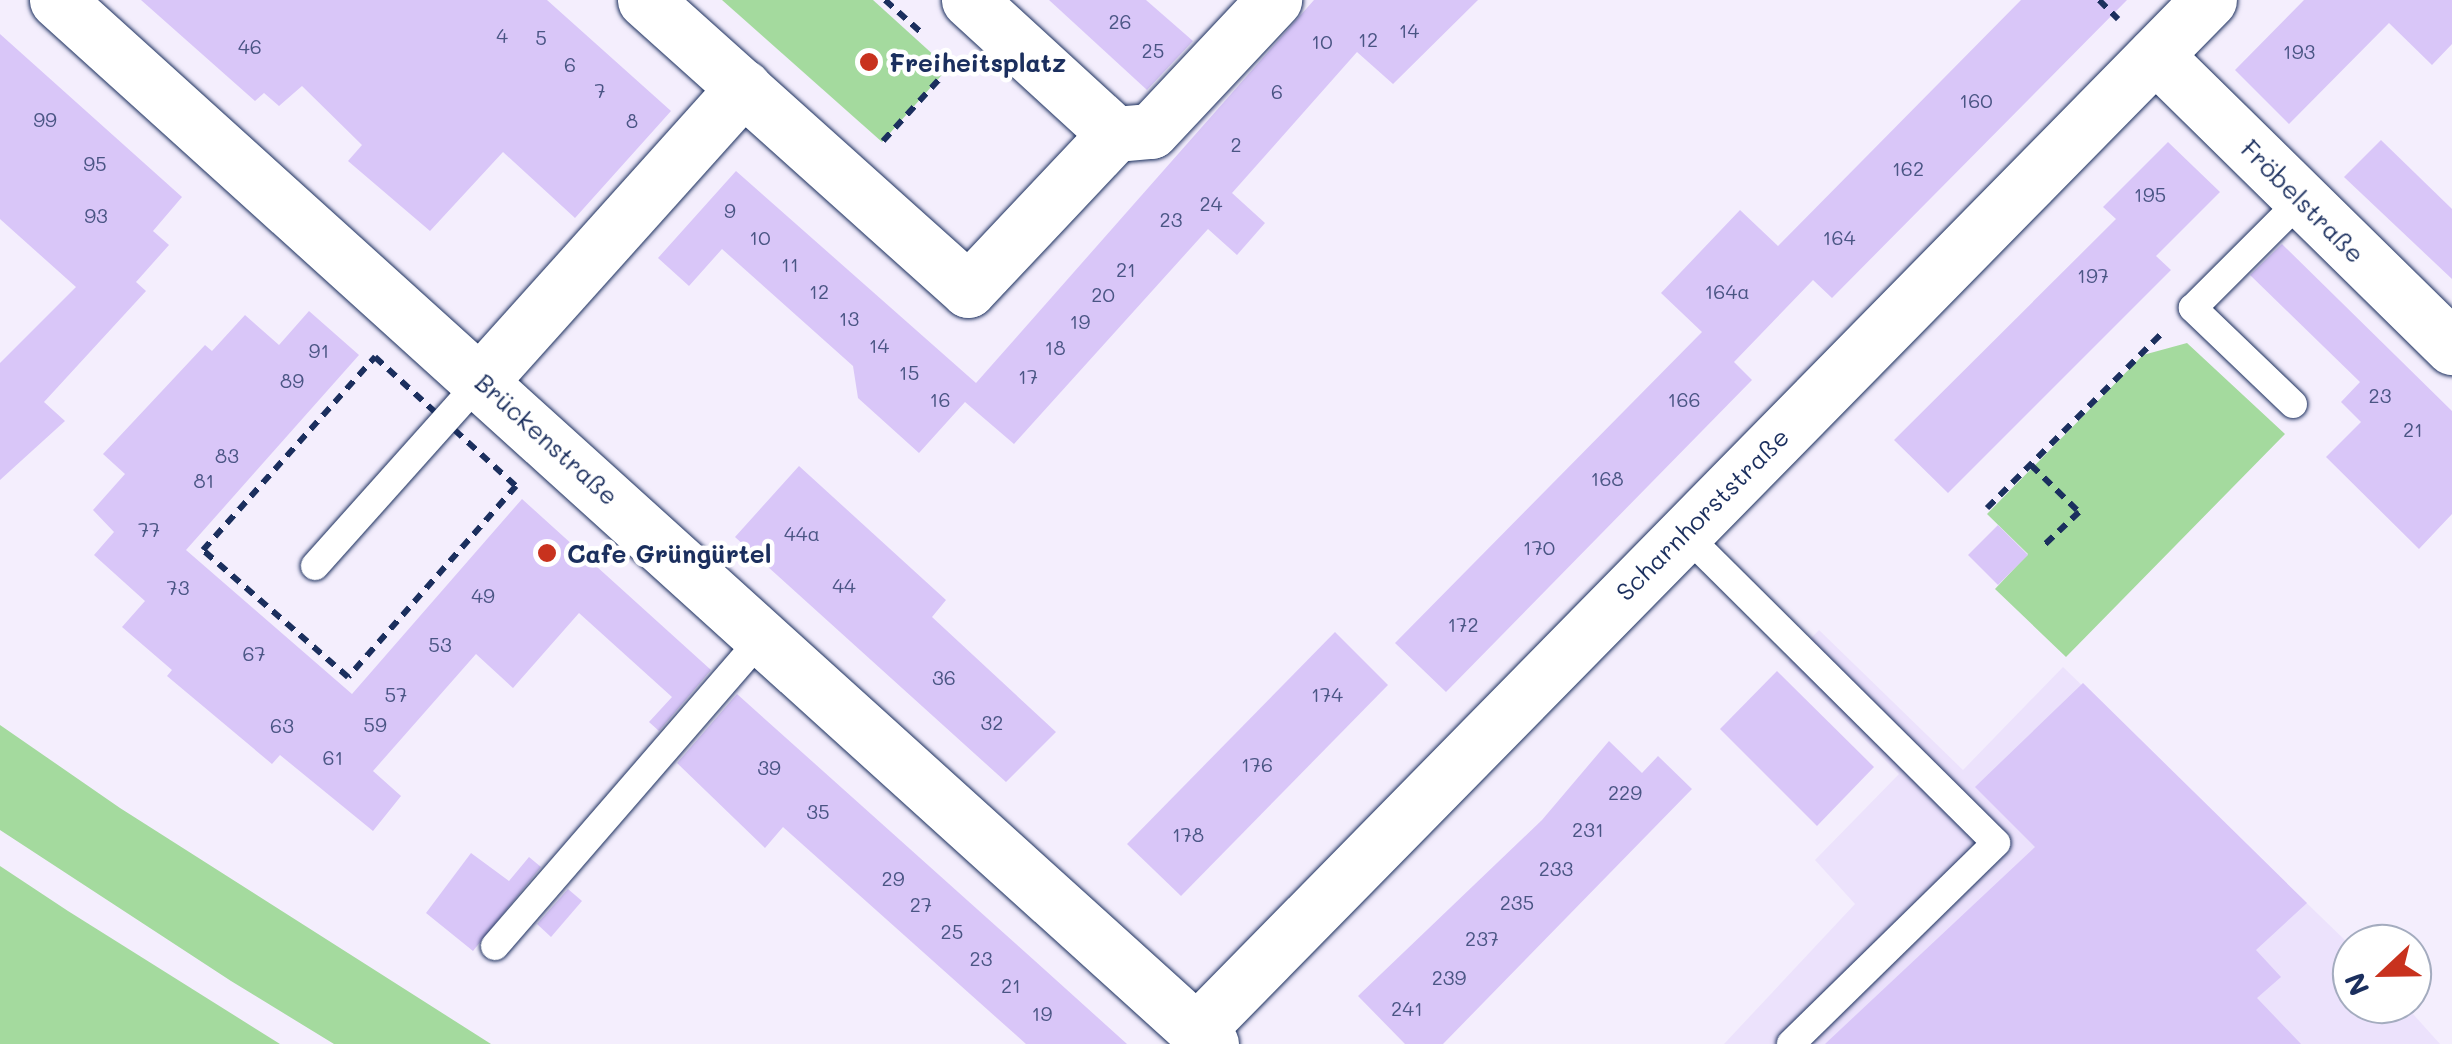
<!DOCTYPE html>
<meta charset="utf-8">
<style>
body{margin:0}
#map{position:relative;width:2452px;height:1044px;overflow:hidden;background:#f4eefd;font-family:Mali,sans-serif}
div>[style]{position:absolute}
[style*='--x']{left:calc(var(--x)*1px);top:calc(var(--y)*1px);width:calc(var(--w)*1px);rotate:calc(var(--a)*1deg)}
.built>*{inset:0;background:#ece2fc}
.green>*{inset:0;background:#a4da9e}
.building>*{inset:0;background:#d9c6f8}
.path>*{height:6px;margin-top:-3px;transform-origin:0;background:repeating-linear-gradient(90deg,#1b2f5e 0 10px,transparent 0 18px)}
.roads{filter:drop-shadow(0 0 2px #1b2f5e) drop-shadow(0 0 2px #1b2f5e)}
.service>*{height:28px;margin:-14px;padding:0 14px;transform-origin:14px;border-radius:14px;background:#fff}
.minor>*{height:55px;margin:-27.5px;padding:0 27.5px;transform-origin:27.5px;border-radius:27.5px;background:#fff}
.tertiary>*{height:55px;margin:-27.5px;padding:0 27.5px;transform-origin:27.5px;border-radius:27.5px;background:#fff}
.dots>*{width:28px;height:28px;translate:-50% -50%;box-sizing:border-box;border:5px solid #fff;border-radius:50%}
span{translate:-50% -50%;white-space:nowrap;text-align:center;line-height:1.15;-webkit-text-stroke:9px #fff;paint-order:stroke}
.number-label{font-size:20px;color:#4a5584}
.number-label span{-webkit-text-stroke-width:0}
.poi-label{font-size:25px;color:#1b2f5e;font-weight:700}
.left{translate:0 -50%;text-align:left}
.street-label{font-size:25px;color:#1b2f5e}
.north{position:absolute;left:2332px;top:924px;width:100px;height:100px;box-sizing:border-box;background:#fff;border:2px solid #a4acbf;border-radius:50%;rotate:248deg;font-size:28px;font-weight:700;line-height:40px;text-align:center;color:#1b2f5e}
.north::after{content:'';display:block;margin:auto;width:35px;height:45px;background:#c8321e;clip-path:polygon(50% 0,100% 100%,50% 72%,0 100%)}
</style>
<div id="map">
<div class="built">
<i style="clip-path:polygon(1819px 630px,1963px 770px,2063px 667px,2352px 947px,2352px 1004px,2404px 1004px,2440px 1044px,1724px 1044px,1855px 904px,1815px 860px,1899px 774px,1788px 662px)"></i>
</div>
<div class="green">
<i style="clip-path:polygon(722px 0,873px 0,948px 68px,882px 142px)"></i>
<i style="clip-path:polygon(2187px 343px,2285px 434px,2066px 657px,1995px 589px,2028px 554px,1987px 514px,2143px 355px)"></i>
<i style="clip-path:polygon(0 725px,120px 808px,491px 1044px,334px 1044px,231px 981px,0 830px)"></i>
<i style="clip-path:polygon(0 866px,68px 911px,280px 1044px,0 1044px)"></i>
</div>
<div class="building">
<i style="clip-path:polygon(141px 0,547px 0,671px 111px,575px 218px,503px 152px,430px 231px,348px 161px,362px 145px,302px 86px,279px 106px,264px 93px,255px 101px)"></i>
<i style="clip-path:polygon(1049px 0,1146px 0,1193px 41px,1147px 90px)"></i>
<i style="clip-path:polygon(1314px 0,1478px 0,1393px 84px,1357px 52px,1232px 193px,1265px 223px,1237px 255px,1208px 229px,1014px 444px,965px 402px,919px 453px,858px 398px,853px 366px,722px 249px,689px 286px,658px 258px,736px 171px,976px 383px)"></i>
<i style="clip-path:polygon(2021px 0,2127px 0,1832px 298px,1813px 280px,1734px 362px,1752px 380px,1446px 692px,1395px 643px,1702px 332px,1661px 293px,1740px 210px,1778px 246px)"></i>
<i style="clip-path:polygon(2304px 0,2452px 0,2452px 44px,2432px 65px,2389px 23px,2289px 124px,2235px 70px)"></i>
<i style="clip-path:polygon(0 34px,182px 197px,153px 231px,169px 245px,136px 282px,146px 291px,44px 402px,65px 421px,0 480px,0 363px,76px 287px,0 219px)"></i>
<i style="clip-path:polygon(2381px 140px,2452px 209px,2452px 279px,2344px 177px)"></i>
<i style="clip-path:polygon(2168px 142px,2220px 192px,2156px 256px,2171px 270px,1948px 493px,1894px 440px,2116px 219px,2103px 207px)"></i>
<i style="clip-path:polygon(2282px 244px,2452px 411px,2452px 514px,2419px 549px,2326px 457px,2361px 422px,2341px 402px,2360px 382px,2250px 275px)"></i>
<i style="clip-path:polygon(309px 311px,359px 355px,186px 550px,352px 694px,522px 499px,711px 670px,659px 731px,649px 722px,672px 697px,579px 613px,513px 688px,476px 654px,373px 771px,401px 796px,373px 831px,280px 755px,272px 764px,167px 676px,172px 670px,122px 627px,145px 601px,94px 555px,114px 532px,93px 510px,125px 474px,103px 454px,205px 345px,212px 351px,245px 315px,279px 345px)"></i>
<i style="clip-path:polygon(799px 466px,946px 600px,932px 617px,1056px 732px,1006px 782px,735px 537px)"></i>
<i style="clip-path:polygon(1998px 525px,2028px 555px,1998px 585px,1968px 555px)"></i>
<i style="clip-path:polygon(1335px 632px,1388px 685px,1181px 896px,1127px 844px)"></i>
<i style="clip-path:polygon(1777px 671px,1874px 767px,1817px 826px,1720px 729px)"></i>
<i style="clip-path:polygon(2083px 683px,2307px 903px,2256px 950px,2281px 977px,2257px 998px,2301px 1044px,1825px 1044px,2035px 847px,1975px 787px)"></i>
<i style="clip-path:polygon(737px 694px,1035px 961px,1127px 1044px,1026px 1044px,783px 827px,765px 848px,677px 763px)"></i>
<i style="clip-path:polygon(1609px 741px,1642px 773px,1658px 756px,1692px 789px,1443px 1044px,1405px 1044px,1358px 996px,1542px 820px)"></i>
<i style="clip-path:polygon(471px 853px,509px 881px,529px 857px,541px 867px,473px 951px,426px 913px)"></i>
<i style="clip-path:polygon(568px 889px,582px 901px,551px 937px,537px 924px)"></i>
</div>
<div class="path">
<i style="--x:885;--y:0;--w:52;--a:41.9"></i>
<i style="--x:2099;--y:0;--w:27;--a:45"></i>
<i style="--x:883;--y:141;--w:105;--a:-47.7"></i>
<i style="--x:375;--y:357;--w:191;--a:42.5"></i>
<i style="--x:516;--y:486;--w:254;--a:131.3"></i>
<i style="--x:348;--y:677;--w:193;--a:-138.8"></i>
<i style="--x:203;--y:550;--w:259;--a:-48.3"></i>
<i style="--x:2031;--y:465;--w:67;--a:44.4"></i>
<i style="--x:2079;--y:512;--w:52;--a:136.5"></i>
<i style="--x:1987;--y:508;--w:246;--a:-45"></i>
</div>
<div class="roads">
<div class="service">
<i style="--x:2293;--y:404;--w:139;--a:-136.2"></i>
<i style="--x:2193;--y:308;--w:153;--a:-45"></i>
<i style="--x:1683;--y:532;--w:441;--a:44.8"></i>
<i style="--x:1996;--y:843;--w:287;--a:135.6"></i>
<i style="--x:315;--y:566;--w:251;--a:-48.2"></i>
<i style="--x:495;--y:946;--w:410;--a:-49.1"></i>
</div>
<div class="minor">
<i style="--x:645;--y:0;--w:434;--a:41.9"></i>
<i style="--x:968;--y:290;--w:214;--a:-46.7"></i>
<i style="--x:969;--y:0;--w:198;--a:42.5"></i>
<i style="--x:2155;--y:55;--w:417;--a:44.5"></i>
<i style="--x:1115;--y:134;--w:36;--a:-5"></i>
<i style="--x:1151;--y:131;--w:180;--a:-46.8"></i>
<i style="--x:482;--y:379;--w:392;--a:-48.1"></i>
<i style="--x:1197;--y:1030;--w:1444;--a:-45.51"></i>
</div>
<div class="tertiary">
<i style="--x:57;--y:0;--w:1556;--a:42.13"></i>
</div>
</div>
<div class="dots">
<i style="left:869px;top:62px;background:#c8321e"></i>
<i style="left:547px;top:553px;background:#c8321e"></i>
</div>
<div class="number-label">
<span style="left:1120px;top:21px">26</span>
<span style="left:1409px;top:30px">14</span>
<span style="left:502px;top:35px">4</span>
<span style="left:541px;top:37px">5</span>
<span style="left:1368px;top:39px">12</span>
<span style="left:1322px;top:41px">10</span>
<span style="left:250px;top:46px">46</span>
<span style="left:1153px;top:50px">25</span>
<span style="left:2299px;top:51px">193</span>
<span style="left:570px;top:64px">6</span>
<span style="left:600px;top:90px">7</span>
<span style="left:1277px;top:91px">6</span>
<span style="left:1976px;top:100px">160</span>
<span style="left:45px;top:119px">99</span>
<span style="left:632px;top:120px">8</span>
<span style="left:1236px;top:144px">2</span>
<span style="left:95px;top:163px">95</span>
<span style="left:1908px;top:168px">162</span>
<span style="left:2150px;top:194px">195</span>
<span style="left:1211px;top:203px">24</span>
<span style="left:730px;top:210px">9</span>
<span style="left:96px;top:215px">93</span>
<span style="left:1171px;top:219px">23</span>
<span style="left:760px;top:237px">10</span>
<span style="left:1839px;top:237px">164</span>
<span style="left:790px;top:264px">11</span>
<span style="left:1126px;top:269px">21</span>
<span style="left:2093px;top:275px">197</span>
<span style="left:819px;top:291px">12</span>
<span style="left:1727px;top:291px">164a</span>
<span style="left:1103px;top:294px">20</span>
<span style="left:849px;top:318px">13</span>
<span style="left:1080px;top:321px">19</span>
<span style="left:879px;top:345px">14</span>
<span style="left:1055px;top:347px">18</span>
<span style="left:319px;top:350px">91</span>
<span style="left:909px;top:372px">15</span>
<span style="left:1028px;top:376px">17</span>
<span style="left:292px;top:380px">89</span>
<span style="left:2380px;top:395px">23</span>
<span style="left:940px;top:399px">16</span>
<span style="left:1684px;top:399px">166</span>
<span style="left:2413px;top:429px">21</span>
<span style="left:227px;top:455px">83</span>
<span style="left:1607px;top:478px">168</span>
<span style="left:204px;top:480px">81</span>
<span style="left:149px;top:529px">77</span>
<span style="left:802px;top:533px">44a</span>
<span style="left:1539px;top:547px">170</span>
<span style="left:844px;top:585px">44</span>
<span style="left:178px;top:587px">73</span>
<span style="left:483px;top:595px">49</span>
<span style="left:1463px;top:624px">172</span>
<span style="left:440px;top:644px">53</span>
<span style="left:254px;top:653px">67</span>
<span style="left:944px;top:677px">36</span>
<span style="left:396px;top:694px">57</span>
<span style="left:1327px;top:694px">174</span>
<span style="left:992px;top:722px">32</span>
<span style="left:375px;top:724px">59</span>
<span style="left:282px;top:725px">63</span>
<span style="left:333px;top:757px">61</span>
<span style="left:1257px;top:764px">176</span>
<span style="left:769px;top:767px">39</span>
<span style="left:1625px;top:792px">229</span>
<span style="left:818px;top:811px">35</span>
<span style="left:1588px;top:829px">231</span>
<span style="left:1188px;top:834px">178</span>
<span style="left:1556px;top:868px">233</span>
<span style="left:893px;top:878px">29</span>
<span style="left:1517px;top:902px">235</span>
<span style="left:921px;top:904px">27</span>
<span style="left:952px;top:931px">25</span>
<span style="left:1482px;top:938px">237</span>
<span style="left:981px;top:958px">23</span>
<span style="left:1449px;top:977px">239</span>
<span style="left:1011px;top:985px">21</span>
<span style="left:1407px;top:1008px">241</span>
<span style="left:1042px;top:1013px">19</span>
</div>
<div class="poi-label">
<span class="left" style="left:889px;top:62px">Freiheitsplatz</span>
<span class="left" style="left:567px;top:553px">Cafe Grüngürtel</span>
</div>
<div class="street-label">
<span style="left:2303px;top:201px;rotate:45deg">Fröbelstraße</span>
<span style="left:547px;top:439px;rotate:42deg">Brückenstraße</span>
<span style="left:1702px;top:514px;rotate:-45deg">Scharnhorststraße</span>
</div>
<div class="north">N</div>
</div>
